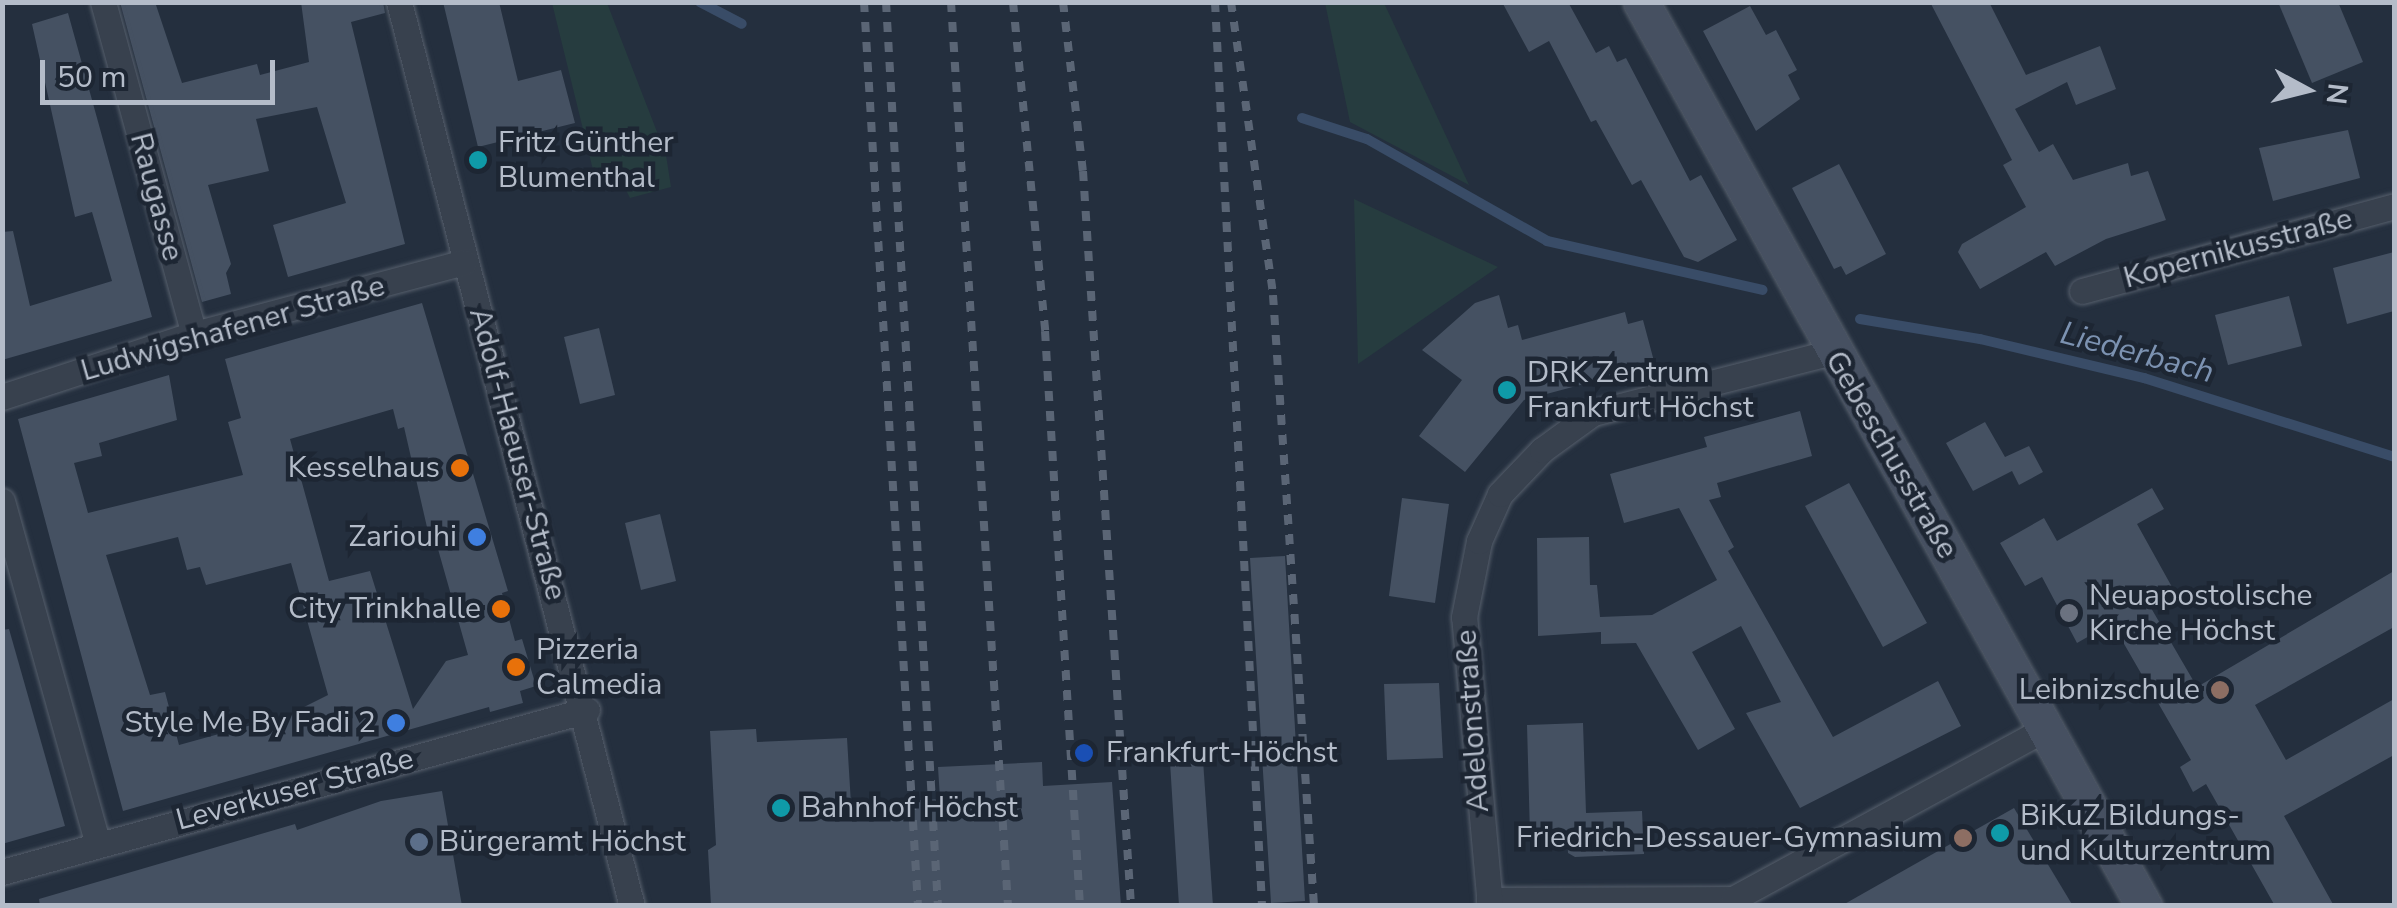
<!DOCTYPE html>
<meta charset="utf-8">
<style>
body{margin:0}
#map{position:relative;width:2397px;height:908px;overflow:hidden;background:#242f3e;font-family:"Nunito Sans",sans-serif}
div>[style]{position:absolute}
[style*='--x']{left:calc(var(--x)*1px);top:calc(var(--y)*1px);width:calc(var(--w)*1px);rotate:calc(var(--a)*1deg)}
.green>*{inset:0;background:#263c3f}
.stream>*{height:10px;margin:-5px;padding:0 5px;transform-origin:5px;border-radius:5px;background:#394c67}
.building>*{inset:0;background:#455162}
.roads{filter:drop-shadow(0 0 2px #565f6c) drop-shadow(0 0 2px #565f6c)}
.street>*{height:25px;margin:-12.5px;padding:0 12.5px;transform-origin:12.5px;border-radius:12.5px;background:#38414e}
.secondary>*{height:35px;margin:-17.5px;padding:0 17.5px;transform-origin:17.5px;border-radius:17.5px;background:#465061}
.rail>*{height:8px;margin-top:-4px;transform-origin:0;background:repeating-linear-gradient(90deg,#5a6575 0 10px,transparent 0 20px)}
.dots>*{width:28px;height:28px;translate:-50% -50%;box-sizing:border-box;border:5px solid #1d2633;border-radius:50%}
span{translate:-50% -50%;white-space:nowrap;text-align:center;line-height:1.15;-webkit-text-stroke:9px #1d2633;paint-order:stroke}
.poi-label{font-size:30px;color:#b4bcc9}
.left{translate:0 -50%;text-align:left}
.right{translate:-100% -50%;text-align:right}
.street-label{font-size:30px;color:#b4bcc9}
.water-label{font-size:32px;color:#7c92b1;font-style:italic}
.frame{position:absolute;inset:0;border:5px solid #b4bcc9;pointer-events:none}
.north{position:absolute;left:2257px;top:40px;width:100px;height:100px;-webkit-text-stroke:8px #1d2633;paint-order:stroke;rotate:97deg;font-size:28px;font-weight:700;line-height:40px;text-align:center;color:#b4bcc9}
.north::after{content:'';display:block;margin:auto;width:35px;height:45px;background:#b4bcc9;clip-path:polygon(50% 0,100% 100%,50% 72%,0 100%)}
.scale{position:absolute;left:40px;top:60px;width:235px;height:45px;box-sizing:border-box;border:5px solid #b4bcc9;border-top:0;padding-left:12px;font-size:30px;line-height:35px;white-space:nowrap;color:#b4bcc9;-webkit-text-stroke:8px #1d2633;paint-order:stroke}
</style>
<div id="map">
<div class="green">
<i style="clip-path:polygon(552px 3px,607px 3px,666px 155px,671px 187px,630px 198px,617px 172px,593px 170px)"></i>
<i style="clip-path:polygon(1325px 3px,1384px 3px,1469px 185px,1350px 122px)"></i>
<i style="clip-path:polygon(1354px 199px,1498px 267px,1358px 364px)"></i>
</div>
<div class="stream">
<i style="--x:700;--y:2;--w:47;--a:27.6"></i>
<i style="--x:1302;--y:118;--w:68;--a:17.9"></i>
<i style="--x:1367;--y:139;--w:207;--a:29.5"></i>
<i style="--x:1547;--y:241;--w:221;--a:12.8"></i>
<i style="--x:1860;--y:319;--w:122;--a:9.5"></i>
<i style="--x:1980;--y:339;--w:169;--a:13.4"></i>
<i style="--x:2144;--y:378;--w:262;--a:17.5"></i>
</div>
<div class="building">
<i style="clip-path:polygon(120px 2px,155px 2px,182px 83px,257px 64px,260px 75px,309px 62px,301px 2px,383px 2px,385px 13px,351px 22px,405px 244px,288px 277px,273px 225px,346px 203px,317px 107px,256px 119px,269px 171px,208px 185px,231px 264px,226px 273px,231px 294px,202px 302px)"></i>
<i style="clip-path:polygon(443px 2px,499px 2px,518px 81px,561px 70px,575px 123px,478px 147px)"></i>
<i style="clip-path:polygon(1502px 2px,1568px 2px,1596px 53px,1609px 46px,1617px 62px,1626px 58px,1690px 181px,1701px 175px,1737px 240px,1698px 262px,1684px 257px,1641px 180px,1632px 185px,1596px 120px,1591px 122px,1549px 41px,1529px 52px)"></i>
<i style="clip-path:polygon(1930px 2px,1989px 2px,2026px 75px,2100px 46px,2116px 89px,2076px 105px,2067px 82px,2015px 109px,2039px 152px,2053px 144px,2073px 180px,2128px 163px,2131px 176px,2148px 171px,2166px 220px,2106px 239px,2055px 266px,2046px 252px,1980px 289px,1958px 252px,1962px 244px,2026px 207px,2003px 165px,2012px 160px)"></i>
<i style="clip-path:polygon(2278px 2px,2338px 2px,2363px 62px,2312px 83px)"></i>
<i style="clip-path:polygon(1750px 6px,1766px 35px,1776px 30px,1797px 70px,1788px 75px,1800px 99px,1756px 131px,1703px 31px)"></i>
<i style="clip-path:polygon(68px 13px,152px 317px,2px 360px,2px 232px,13px 231px,30px 306px,112px 281px,92px 212px,75px 217px,32px 24px)"></i>
<i style="clip-path:polygon(2348px 130px,2360px 178px,2273px 201px,2259px 148px)"></i>
<i style="clip-path:polygon(1839px 164px,1886px 254px,1846px 275px,1841px 266px,1834px 269px,1792px 188px)"></i>
<i style="clip-path:polygon(2394px 252px,2394px 311px,2347px 324px,2333px 268px)"></i>
<i style="clip-path:polygon(1499px 295px,1508px 328px,1518px 325px,1522px 340px,1625px 312px,1628px 324px,1643px 320px,1655px 365px,1524px 400px,1465px 472px,1419px 436px,1462px 380px,1422px 350px,1475px 303px)"></i>
<i style="clip-path:polygon(2289px 296px,2302px 346px,2228px 365px,2215px 315px)"></i>
<i style="clip-path:polygon(evenodd,422px 303px,508px 591px,502px 593px,515px 641px,522px 639px,536px 686px,520px 691px,523px 703px,490px 712px,489px 707px,123px 811px,18px 419px,169px 375px,177px 420px,99px 443px,102px 456px,74px 463px,88px 513px,243px 475px,228px 422px,241px 418px,225px 359px,422px 303px,393px 409px,398px 429px,404px 427px,429px 536px,434px 535px,468px 655px,446px 661px,413px 709px,370px 571px,329px 581px,290px 439px,393px 409px,422px 303px,178px 537px,187px 570px,200px 567px,206px 585px,291px 563px,328px 695px,288px 715px,179px 745px,165px 692px,150px 695px,106px 555px,178px 537px)"></i>
<i style="clip-path:polygon(599px 328px,615px 395px,580px 404px,564px 337px)"></i>
<i style="clip-path:polygon(1800px 411px,1812px 456px,1717px 483px,1721px 497px,1709px 500px,1734px 547px,1728px 551px,1833px 737px,1938px 681px,1961px 726px,1800px 808px,1746px 713px,1781px 702px,1741px 626px,1692px 652px,1735px 729px,1698px 750px,1636px 643px,1601px 644px,1601px 632px,1538px 636px,1537px 538px,1589px 537px,1590px 585px,1597px 585px,1600px 617px,1652px 615px,1717px 580px,1679px 508px,1624px 523px,1610px 474px,1707px 447px,1704px 437px)"></i>
<i style="clip-path:polygon(1985px 422px,2005px 457px,2029px 446px,2043px 472px,2019px 485px,2012px 471px,1973px 491px,1946px 443px)"></i>
<i style="clip-path:polygon(1849px 483px,1927px 623px,1883px 647px,1805px 506px)"></i>
<i style="clip-path:polygon(2152px 488px,2164px 509px,2137px 524px,2172px 587px,2147px 601px,2197px 687px,2394px 571px,2394px 627px,2255px 705px,2286px 760px,2394px 699px,2394px 755px,2284px 816px,2334px 906px,2275px 906px,2206px 784px,2193px 792px,2180px 767px,2191px 760px,2112px 623px,2077px 643px,2042px 577px,2025px 586px,2000px 543px,2044px 518px,2057px 541px)"></i>
<i style="clip-path:polygon(1402px 498px,1449px 504px,1435px 603px,1389px 596px)"></i>
<i style="clip-path:polygon(660px 514px,676px 581px,641px 590px,625px 523px)"></i>
<i style="clip-path:polygon(1285px 556px,1305px 901px,1271px 903px,1250px 558px)"></i>
<i style="clip-path:polygon(9px 629px,65px 826px,2px 844px,2px 630px)"></i>
<i style="clip-path:polygon(1439px 683px,1443px 758px,1387px 760px,1384px 684px)"></i>
<i style="clip-path:polygon(1583px 723px,1586px 813px,1642px 811px,1644px 854px,1575px 857px,1568px 853px,1567px 834px,1530px 835px,1527px 725px)"></i>
<i style="clip-path:polygon(756px 729px,757px 742px,847px 738px,851px 804px,940px 799px,938px 767px,1042px 762px,1043px 786px,1112px 782px,1121px 906px,711px 906px,708px 850px,716px 845px,710px 731px)"></i>
<i style="clip-path:polygon(1203px 760px,1213px 906px,1179px 906px,1170px 762px)"></i>
<i style="clip-path:polygon(442px 791px,462px 906px,40px 906px,39px 899px,295px 824px,297px 830px,381px 801px)"></i>
<i style="clip-path:polygon(2014px 808px,2073px 906px,1841px 906px)"></i>
</div>
<div class="roads">
<div class="street">
<i style="--x:103;--y:2;--w:344;--a:74.7"></i>
<i style="--x:399;--y:2;--w:934;--a:75.55"></i>
<i style="--x:2082;--y:291;--w:323;--a:-15.2"></i>
<i style="--x:2;--y:397;--w:202;--a:-18.2"></i>
<i style="--x:194;--y:334;--w:280;--a:-14.9"></i>
<i style="--x:2;--y:501;--w:356;--a:74.4"></i>
<i style="--x:2;--y:872;--w:607;--a:-15.48"></i>
<i style="--x:1489;--y:900;--w:244;--a:-0.2"></i>
<i style="--x:1733;--y:899;--w:357;--a:-28.6"></i>
<i style="--x:1490;--y:906;--w:290;--a:-95.1"></i>
<i style="--x:1464;--y:617;--w:77;--a:-78.8"></i>
<i style="--x:1479;--y:541;--w:51;--a:-65.9"></i>
<i style="--x:1500;--y:494;--w:61;--a:-46.3"></i>
<i style="--x:1542;--y:450;--w:63;--a:-36"></i>
<i style="--x:1593;--y:413;--w:248;--a:-14.3"></i>
</div>
<div class="secondary">
<i style="--x:1641;--y:2;--w:1035;--a:60.91"></i>
</div>
</div>
<div class="rail">
<i style="--x:864;--y:2;--w:906;--a:86.58"></i>
<i style="--x:886;--y:2;--w:905;--a:86.71"></i>
<i style="--x:951;--y:2;--w:906;--a:86.39"></i>
<i style="--x:1013;--y:2;--w:331;--a:84.4"></i>
<i style="--x:1045;--y:331;--w:576;--a:86.52"></i>
<i style="--x:1063;--y:2;--w:170;--a:83.3"></i>
<i style="--x:1083;--y:171;--w:737;--a:86.26"></i>
<i style="--x:1215;--y:2;--w:905;--a:87.02"></i>
<i style="--x:1231;--y:2;--w:296;--a:81.8"></i>
<i style="--x:1273;--y:295;--w:612;--a:86.16"></i>
</div>
<div class="dots">
<i style="left:478px;top:160px;background:#0f9aa8"></i>
<i style="left:1507px;top:390px;background:#0f9aa8"></i>
<i style="left:460px;top:468px;background:#e8710a"></i>
<i style="left:477px;top:537px;background:#3f7fe0"></i>
<i style="left:501px;top:609px;background:#e8710a"></i>
<i style="left:2069px;top:613px;background:#6b7280"></i>
<i style="left:516px;top:667px;background:#e8710a"></i>
<i style="left:2220px;top:690px;background:#8d6e63"></i>
<i style="left:396px;top:723px;background:#3f7fe0"></i>
<i style="left:1084px;top:753px;background:#1a4fb4"></i>
<i style="left:781px;top:808px;background:#0f9aa8"></i>
<i style="left:2000px;top:833px;background:#0f9aa8"></i>
<i style="left:1963px;top:838px;background:#8d6e63"></i>
<i style="left:419px;top:842px;background:#5c6f8a"></i>
</div>
<div class="poi-label">
<span class="left" style="left:498px;top:160px">Fritz Günther<br>Blumenthal</span>
<span class="left" style="left:1527px;top:390px">DRK Zentrum<br>Frankfurt Höchst</span>
<span class="right" style="left:440px;top:468px">Kesselhaus</span>
<span class="right" style="left:457px;top:537px">Zariouhi</span>
<span class="left" style="left:2089px;top:613px">Neuapostolische<br>Kirche Höchst</span>
<span class="right" style="left:481px;top:609px">City Trinkhalle</span>
<span class="left" style="left:536px;top:667px">Pizzeria<br>Calmedia</span>
<span class="right" style="left:2200px;top:690px">Leibnizschule</span>
<span class="right" style="left:376px;top:723px">Style Me By Fadi 2</span>
<span class="left" style="left:1106px;top:753px">Frankfurt-Höchst</span>
<span class="left" style="left:801px;top:808px">Bahnhof Höchst</span>
<span class="left" style="left:2020px;top:833px">BiKuZ Bildungs-<br>und Kulturzentrum</span>
<span class="right" style="left:1943px;top:838px">Friedrich-Dessauer-Gymnasium</span>
<span class="left" style="left:439px;top:842px">Bürgeramt Höchst</span>
</div>
<div class="street-label">
<span style="left:156px;top:197px;rotate:75deg">Raugasse</span>
<span style="left:2238px;top:249px;rotate:-15deg">Kopernikusstraße</span>
<span style="left:233px;top:329px;rotate:-16deg">Ludwigshafener Straße</span>
<span style="left:517px;top:454px;rotate:75deg">Adolf-Haeuser-Straße</span>
<span style="left:1891px;top:455px;rotate:60deg">Gebeschusstraße</span>
<span style="left:1473px;top:721px;rotate:-94deg">Adelonstraße</span>
<span style="left:295px;top:790px;rotate:-15deg">Leverkuser Straße</span>
</div>
<div class="water-label">
<span style="left:2137px;top:353px;rotate:15deg">Liederbach</span>
</div>
<div class="frame"></div>
<div class="north">N</div>
<div class="scale">50 m</div>
</div>
